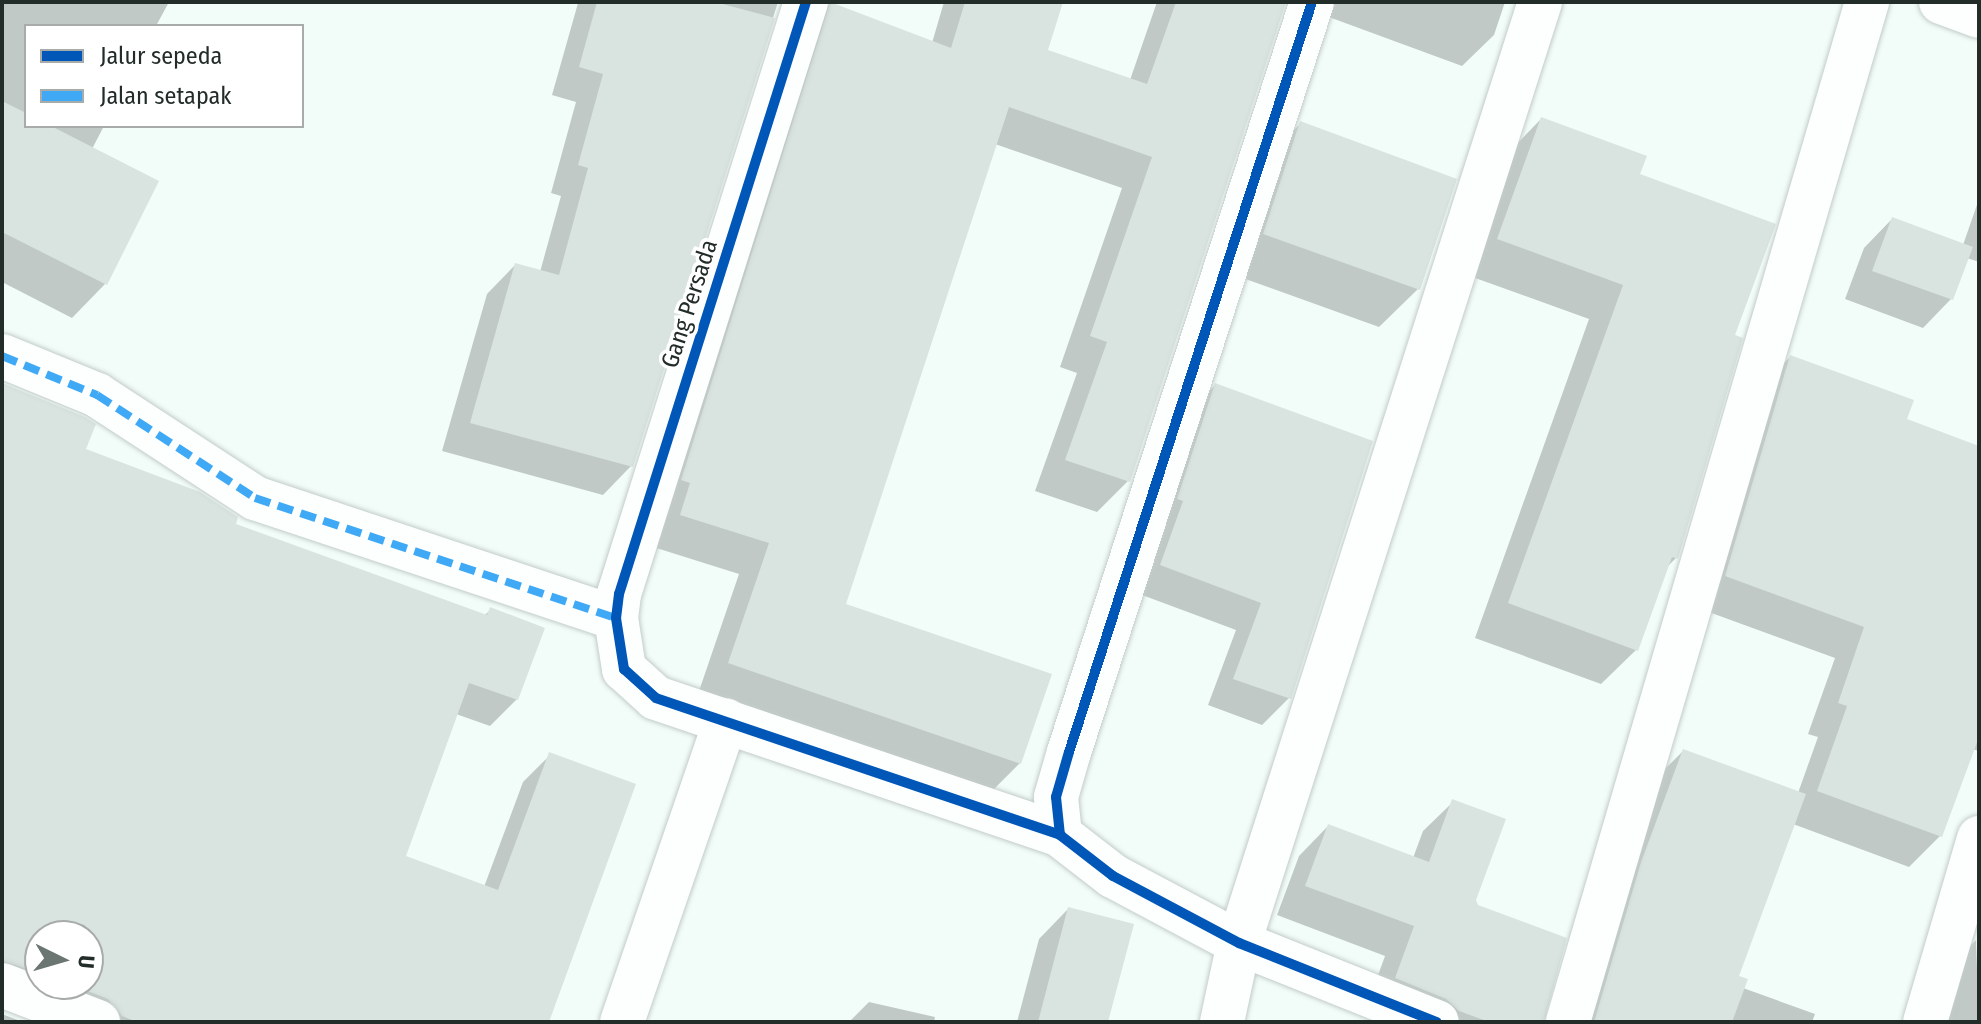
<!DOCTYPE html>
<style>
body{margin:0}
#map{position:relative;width:1981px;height:1024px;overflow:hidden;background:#f2fcf8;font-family:"Fira Sans Condensed",sans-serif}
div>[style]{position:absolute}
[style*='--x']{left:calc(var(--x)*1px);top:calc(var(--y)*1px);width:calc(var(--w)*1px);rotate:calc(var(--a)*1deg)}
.shadow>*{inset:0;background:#0003}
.building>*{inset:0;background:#d9e3df}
.roads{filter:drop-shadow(0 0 2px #c2ccc8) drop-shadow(0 0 2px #c2ccc8)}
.minor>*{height:44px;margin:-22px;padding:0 22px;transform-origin:22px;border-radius:22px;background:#fdfffe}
.quiet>*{height:8px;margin-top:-4px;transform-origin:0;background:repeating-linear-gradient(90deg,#3fa9f5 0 16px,transparent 0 24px)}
.cycleway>*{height:10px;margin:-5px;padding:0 5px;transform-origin:5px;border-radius:5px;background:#0057b8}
span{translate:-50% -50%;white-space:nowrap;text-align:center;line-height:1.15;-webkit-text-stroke:7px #fff;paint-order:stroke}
.street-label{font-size:24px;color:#222c28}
.frame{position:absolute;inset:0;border:4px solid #222c28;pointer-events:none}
.legend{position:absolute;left:24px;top:24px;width:280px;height:104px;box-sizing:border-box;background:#fff;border:2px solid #a7aba9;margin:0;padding:10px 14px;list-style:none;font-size:24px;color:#222c28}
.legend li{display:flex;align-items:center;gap:16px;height:40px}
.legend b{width:40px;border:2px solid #a7aba9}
.north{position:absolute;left:24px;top:920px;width:80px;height:80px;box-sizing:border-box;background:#fff;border:2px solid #a7aba9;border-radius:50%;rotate:95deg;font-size:22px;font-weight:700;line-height:32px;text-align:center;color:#222c28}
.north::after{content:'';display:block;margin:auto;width:28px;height:36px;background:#6b7571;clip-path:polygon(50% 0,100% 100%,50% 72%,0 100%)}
</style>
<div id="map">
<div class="shadow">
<i style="clip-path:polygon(2px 2px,169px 2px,156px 26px,26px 26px,26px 126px,104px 126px,92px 149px,105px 284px,72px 318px,2px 282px)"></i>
<i style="clip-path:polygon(778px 2px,631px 466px,603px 495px,442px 451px,487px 294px,515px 265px,540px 272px,561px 196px,551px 193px,576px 102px,552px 95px,578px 3px)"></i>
<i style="clip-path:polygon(944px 2px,1061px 2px,1046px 51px,1130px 80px,1157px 2px,1284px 2px,1128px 481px,1097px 512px,1035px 491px,1077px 373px,1060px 367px,1122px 188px,995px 144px,844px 605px,1020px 763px,989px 794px,698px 694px,739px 574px,650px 546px,800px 34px,831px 3px,932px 43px)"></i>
<i style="clip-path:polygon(1288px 2px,1505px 2px,1494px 35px,1462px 66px)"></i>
<i style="clip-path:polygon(1541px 119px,1638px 175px,1733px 336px,1676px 558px,1666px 568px,1636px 650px,1601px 684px,1475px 638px,1589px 319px,1464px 274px,1507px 154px)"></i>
<i style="clip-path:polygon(1300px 124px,1418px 289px,1379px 327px,1226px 272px,1262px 162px)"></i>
<i style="clip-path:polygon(1979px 199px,1979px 262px,1967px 258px,1951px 299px,1923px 328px,1845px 299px,1864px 248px,1892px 219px,1963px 245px)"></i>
<i style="clip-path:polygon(1790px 357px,1905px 420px,1979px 448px,1979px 751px,1972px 749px,1940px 836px,1909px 867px,1793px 824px,1737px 977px,1743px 988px,1815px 1014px,1812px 1022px,1574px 1022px,1653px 781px,1683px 751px,1798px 793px,1818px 737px,1808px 734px,1835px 658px,1695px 607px,1759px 388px)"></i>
<i style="clip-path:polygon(evenodd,2px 385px,84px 451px,233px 525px,484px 616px,490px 610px,517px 699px,490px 726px,456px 714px,404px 857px,484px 887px,523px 782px,550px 755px,546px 1022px,72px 1022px,2px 995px,2px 385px,40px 936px,88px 936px,88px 984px,40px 984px,40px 936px)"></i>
<i style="clip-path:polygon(1215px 385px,1289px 698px,1262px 725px,1208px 705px,1236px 630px,1134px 592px,1189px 412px)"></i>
<i style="clip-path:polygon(1453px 802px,1474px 900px,1543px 1022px,1397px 1022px,1366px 1008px,1385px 956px,1277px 915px,1299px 856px,1328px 826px,1413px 858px,1423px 831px)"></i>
<i style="clip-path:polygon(1068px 909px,1106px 1022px,1017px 1022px,1039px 939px)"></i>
<i style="clip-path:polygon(1976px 940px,1979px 1022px,1931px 1022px,1947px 970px)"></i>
<i style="clip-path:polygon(869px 1002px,935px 1017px,934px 1022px,849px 1022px)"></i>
<i style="clip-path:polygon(2px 1014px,23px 1022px,2px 1022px)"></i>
</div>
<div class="building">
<i style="clip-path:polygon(597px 2px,715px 2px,775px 18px,633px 467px,470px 423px,515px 263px,559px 275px,588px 168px,578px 165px,603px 74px,579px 67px)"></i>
<i style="clip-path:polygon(830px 2px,951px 48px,965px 2px,1063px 2px,1048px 50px,1147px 84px,1176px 2px,1286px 2px,1130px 482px,1065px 460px,1107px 342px,1090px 336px,1152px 157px,1009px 107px,846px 604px,1052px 674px,1021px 764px,728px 663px,769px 543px,680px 515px,690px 483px,681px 480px)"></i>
<i style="clip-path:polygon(2px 101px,26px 113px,26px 126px,51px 126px,159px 181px,107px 285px,2px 232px)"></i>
<i style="clip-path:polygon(1541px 117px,1647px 156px,1640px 174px,1776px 224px,1735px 335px,1743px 338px,1678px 559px,1672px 557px,1638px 651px,1508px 603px,1623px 285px,1497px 239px)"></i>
<i style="clip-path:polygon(1300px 121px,1457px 179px,1420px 290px,1263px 234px)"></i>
<i style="clip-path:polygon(1892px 217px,1973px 247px,1953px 300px,1872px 271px)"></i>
<i style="clip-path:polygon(1790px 355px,1914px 400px,1907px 419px,1979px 446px,1979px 737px,1942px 837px,1817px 791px,1847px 706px,1838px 703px,1864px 627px,1725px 576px)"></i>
<i style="clip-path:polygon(2px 383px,85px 417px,96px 424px,86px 449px,200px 492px,238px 517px,236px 524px,487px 615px,490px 607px,545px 628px,518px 700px,469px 683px,406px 856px,498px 890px,549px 752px,636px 784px,549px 1022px,137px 1022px,122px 1016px,108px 999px,69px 984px,88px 984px,88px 936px,40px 936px,40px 973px,2px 961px)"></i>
<i style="clip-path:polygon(1215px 383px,1373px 441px,1291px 699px,1233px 679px,1261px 603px,1160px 565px,1183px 501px,1177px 499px)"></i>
<i style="clip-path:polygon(1683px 749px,1806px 794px,1739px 976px,1748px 979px,1732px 1022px,1594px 1022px,1641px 862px)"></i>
<i style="clip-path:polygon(1452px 799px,1506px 819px,1476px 900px,1478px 905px,1567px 938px,1544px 1022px,1489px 1022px,1459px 1011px,1446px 999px,1395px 978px,1414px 926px,1305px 886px,1328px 824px,1429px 862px)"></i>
<i style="clip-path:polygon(1068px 907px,1134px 924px,1108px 1022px,1038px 1022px)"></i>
</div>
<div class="roads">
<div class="minor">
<i style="--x:806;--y:2;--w:621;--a:107.53"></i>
<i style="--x:619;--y:594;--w:24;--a:97"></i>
<i style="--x:616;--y:618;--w:52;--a:81.1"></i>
<i style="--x:624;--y:669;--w:43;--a:42.2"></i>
<i style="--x:656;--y:698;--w:427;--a:18.7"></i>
<i style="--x:1312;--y:2;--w:788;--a:107.95"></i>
<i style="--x:1069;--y:752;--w:47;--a:106.1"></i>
<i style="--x:1056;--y:797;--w:38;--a:84"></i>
<i style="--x:1060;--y:835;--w:67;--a:37.7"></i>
<i style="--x:1113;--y:876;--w:143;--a:28"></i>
<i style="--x:1239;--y:943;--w:213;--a:21.8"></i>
<i style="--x:1941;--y:2;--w:40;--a:20.2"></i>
<i style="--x:2;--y:356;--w:103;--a:22.3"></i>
<i style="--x:97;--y:395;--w:189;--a:33.1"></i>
<i style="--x:255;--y:498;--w:380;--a:18.4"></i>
<i style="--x:2;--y:985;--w:103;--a:21.1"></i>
<i style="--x:622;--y:1022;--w:319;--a:-71"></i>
<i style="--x:1222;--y:1022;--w:81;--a:-77.9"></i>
<i style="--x:1239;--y:943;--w:988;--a:-72.26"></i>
<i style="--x:1568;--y:1022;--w:1063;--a:-73.66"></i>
<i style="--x:1925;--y:1022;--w:192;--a:-73.6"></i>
</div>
</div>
<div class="quiet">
<i style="--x:2;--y:356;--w:103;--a:22.3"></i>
<i style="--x:97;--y:395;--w:189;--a:33.1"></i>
<i style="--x:255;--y:498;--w:380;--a:18.4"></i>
</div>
<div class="cycleway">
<i style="--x:806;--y:2;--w:621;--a:107.53"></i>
<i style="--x:619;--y:594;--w:24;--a:97"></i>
<i style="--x:616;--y:618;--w:52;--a:81.1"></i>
<i style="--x:624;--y:669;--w:43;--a:42.2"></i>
<i style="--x:656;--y:698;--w:427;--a:18.7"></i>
<i style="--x:1312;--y:2;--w:788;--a:107.95"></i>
<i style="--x:1069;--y:752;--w:47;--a:106.1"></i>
<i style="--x:1056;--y:797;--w:38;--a:84"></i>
<i style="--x:1060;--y:835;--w:67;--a:37.7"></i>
<i style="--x:1113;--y:876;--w:143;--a:28"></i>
<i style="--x:1239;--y:943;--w:213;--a:21.8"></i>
</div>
<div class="street-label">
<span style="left:690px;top:304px;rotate:-72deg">Gang Persada</span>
</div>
<div class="frame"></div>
<ul class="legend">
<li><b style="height:10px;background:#0057b8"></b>Jalur sepeda</li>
<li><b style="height:10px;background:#3fa9f5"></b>Jalan setapak</li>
</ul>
<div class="north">U</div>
</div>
